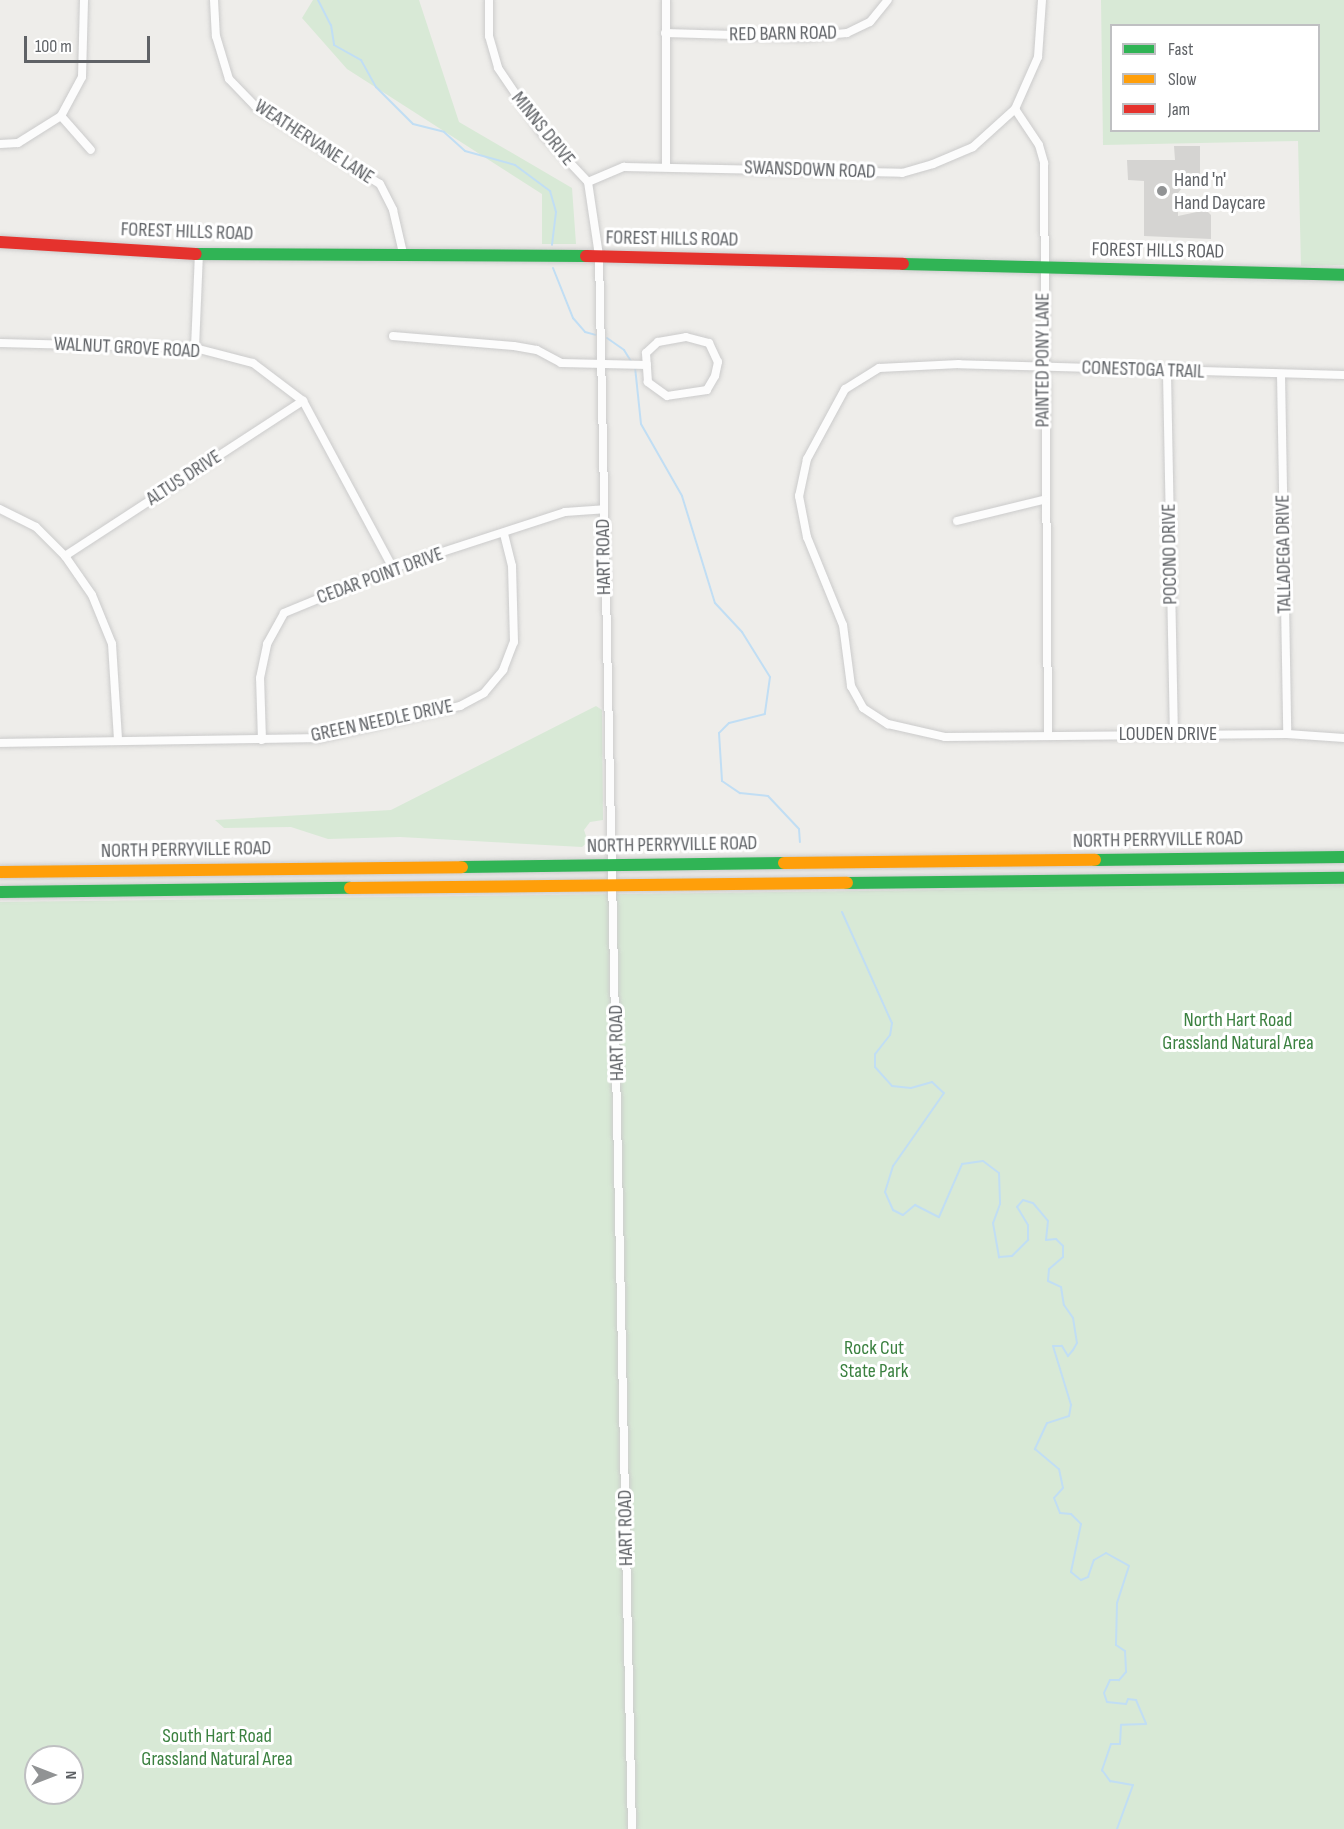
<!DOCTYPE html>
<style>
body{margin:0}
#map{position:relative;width:1344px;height:1829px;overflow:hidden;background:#eeedea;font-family:"Sofia Sans Condensed",sans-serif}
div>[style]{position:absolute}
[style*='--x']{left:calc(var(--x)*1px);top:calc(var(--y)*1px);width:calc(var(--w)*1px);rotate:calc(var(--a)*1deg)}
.green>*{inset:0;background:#d8e9d6}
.stream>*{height:2px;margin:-1px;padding:0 1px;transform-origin:1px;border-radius:1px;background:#c1def4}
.building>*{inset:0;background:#d5d4d2}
.roads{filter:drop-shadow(0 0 2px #cbcbcb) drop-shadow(0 0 2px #cbcbcb)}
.street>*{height:8px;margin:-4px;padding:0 4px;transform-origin:4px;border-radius:4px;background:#fcfcfc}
.fast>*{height:12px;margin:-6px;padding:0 6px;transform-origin:6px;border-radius:6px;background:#30b455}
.slow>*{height:12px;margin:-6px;padding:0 6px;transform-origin:6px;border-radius:6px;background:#ff9f0a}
.jam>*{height:12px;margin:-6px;padding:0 6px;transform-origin:6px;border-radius:6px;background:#e5322d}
.dots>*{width:16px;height:16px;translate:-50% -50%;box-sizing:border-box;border:3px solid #fff;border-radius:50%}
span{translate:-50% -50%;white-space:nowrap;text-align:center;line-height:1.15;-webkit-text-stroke:6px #fff;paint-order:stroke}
.street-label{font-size:20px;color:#5f6266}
.poi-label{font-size:20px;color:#5f6266}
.left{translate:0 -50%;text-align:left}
.park-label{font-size:20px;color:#3b8140}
.legend{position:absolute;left:1110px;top:24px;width:210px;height:108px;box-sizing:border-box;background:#fff;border:2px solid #bfc0c2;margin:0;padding:8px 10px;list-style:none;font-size:18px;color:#5f6266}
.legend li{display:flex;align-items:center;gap:12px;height:30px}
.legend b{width:30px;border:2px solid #bfc0c2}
.north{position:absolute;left:24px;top:1745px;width:60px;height:60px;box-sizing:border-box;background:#fff;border:2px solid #bfc0c2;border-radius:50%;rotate:90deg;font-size:16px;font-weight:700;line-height:24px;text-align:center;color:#5f6266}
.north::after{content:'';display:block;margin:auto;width:21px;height:27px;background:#919394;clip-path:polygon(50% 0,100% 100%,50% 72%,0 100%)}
.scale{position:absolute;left:24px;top:36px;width:126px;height:27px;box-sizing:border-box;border:3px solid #5f6266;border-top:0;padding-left:8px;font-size:18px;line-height:21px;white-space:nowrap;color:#5f6266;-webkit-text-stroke:4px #fff;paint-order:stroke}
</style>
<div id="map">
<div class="green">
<i style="clip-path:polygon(313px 0,419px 0,459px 122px,572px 188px,576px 244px,542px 244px,542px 194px,347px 69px,302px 18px)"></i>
<i style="clip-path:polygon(evenodd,1101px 0,1344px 0,1344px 265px,1301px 266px,1298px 141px,1103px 145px,1101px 0,1112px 26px,1318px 26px,1318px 130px,1112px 130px,1112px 26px)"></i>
<i style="clip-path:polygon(596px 706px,602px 710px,603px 820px,590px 822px,584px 830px,588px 842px,582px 847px,400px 837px,328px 839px,291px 827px,224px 828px,215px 820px,391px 810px)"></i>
<i style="clip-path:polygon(evenodd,1344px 885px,1344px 1829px,0 1829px,0 902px,1344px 885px,36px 1757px,72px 1757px,72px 1793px,36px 1793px,36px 1757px)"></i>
</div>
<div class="stream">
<i style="--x:318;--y:0;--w:28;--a:63"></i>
<i style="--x:331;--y:25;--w:20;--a:81"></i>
<i style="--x:334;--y:45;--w:31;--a:29"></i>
<i style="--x:361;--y:60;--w:31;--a:61"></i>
<i style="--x:376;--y:87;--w:52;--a:45"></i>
<i style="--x:413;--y:124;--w:32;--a:14"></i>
<i style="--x:444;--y:132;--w:28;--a:42"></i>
<i style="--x:465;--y:151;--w:52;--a:15.6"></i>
<i style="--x:515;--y:165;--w:44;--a:36.6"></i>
<i style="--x:550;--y:191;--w:22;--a:74"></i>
<i style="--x:556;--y:212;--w:33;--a:97"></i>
<i style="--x:553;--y:268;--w:54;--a:68.2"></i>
<i style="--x:573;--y:318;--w:18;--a:49"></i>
<i style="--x:585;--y:332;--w:11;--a:15"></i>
<i style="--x:607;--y:338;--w:21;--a:35"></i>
<i style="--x:624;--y:350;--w:15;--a:58"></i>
<i style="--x:635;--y:367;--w:57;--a:84"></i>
<i style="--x:641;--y:424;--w:83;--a:60.3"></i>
<i style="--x:682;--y:496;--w:112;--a:72.9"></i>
<i style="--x:715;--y:603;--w:40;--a:47"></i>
<i style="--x:742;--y:632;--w:53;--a:58.1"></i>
<i style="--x:770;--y:677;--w:37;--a:98"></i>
<i style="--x:765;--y:714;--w:37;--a:166"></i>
<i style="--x:729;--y:723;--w:14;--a:135"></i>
<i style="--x:719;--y:733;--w:48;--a:86.4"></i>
<i style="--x:722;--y:781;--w:22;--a:34"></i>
<i style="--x:740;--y:793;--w:28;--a:6"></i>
<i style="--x:768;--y:796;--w:45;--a:46.8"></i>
<i style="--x:799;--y:829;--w:13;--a:86"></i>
<i style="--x:842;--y:912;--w:122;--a:65.8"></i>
<i style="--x:892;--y:1023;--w:12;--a:99"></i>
<i style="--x:890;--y:1035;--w:24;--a:128"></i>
<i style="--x:875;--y:1054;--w:13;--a:90"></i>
<i style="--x:875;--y:1067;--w:25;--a:48"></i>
<i style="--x:892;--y:1086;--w:19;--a:6"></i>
<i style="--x:911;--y:1088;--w:22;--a:-16"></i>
<i style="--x:932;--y:1082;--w:16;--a:43"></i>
<i style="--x:944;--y:1093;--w:89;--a:124.9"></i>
<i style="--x:893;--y:1166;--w:27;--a:107"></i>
<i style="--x:885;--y:1192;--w:20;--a:66"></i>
<i style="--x:893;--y:1210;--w:11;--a:27"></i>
<i style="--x:903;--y:1215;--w:16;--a:-40"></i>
<i style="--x:915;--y:1205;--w:27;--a:27"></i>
<i style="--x:939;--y:1217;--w:58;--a:-66.5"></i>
<i style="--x:962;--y:1164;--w:21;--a:-8"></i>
<i style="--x:983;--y:1161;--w:20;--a:37"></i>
<i style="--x:999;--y:1173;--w:31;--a:88"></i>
<i style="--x:1000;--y:1204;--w:20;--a:110"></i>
<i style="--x:993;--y:1223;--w:35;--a:80"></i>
<i style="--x:999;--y:1257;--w:13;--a:-4"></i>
<i style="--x:1012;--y:1256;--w:23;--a:-45"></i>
<i style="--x:1028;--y:1240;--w:15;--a:-90"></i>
<i style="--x:1028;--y:1225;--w:21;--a:-121"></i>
<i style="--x:1017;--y:1207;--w:9;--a:-49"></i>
<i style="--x:1023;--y:1200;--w:10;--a:17"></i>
<i style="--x:1033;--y:1203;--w:23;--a:50"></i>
<i style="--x:1048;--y:1221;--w:19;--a:96"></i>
<i style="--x:1046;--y:1240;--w:10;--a:-6"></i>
<i style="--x:1056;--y:1239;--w:10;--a:45"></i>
<i style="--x:1063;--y:1246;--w:11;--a:90"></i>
<i style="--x:1063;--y:1257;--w:18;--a:139"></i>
<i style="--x:1049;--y:1269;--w:12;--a:95"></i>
<i style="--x:1048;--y:1281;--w:14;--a:25"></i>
<i style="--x:1061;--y:1287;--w:18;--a:81"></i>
<i style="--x:1064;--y:1305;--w:16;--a:55"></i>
<i style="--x:1073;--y:1318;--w:25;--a:81"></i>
<i style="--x:1077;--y:1343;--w:8;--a:120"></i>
<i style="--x:1073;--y:1350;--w:8;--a:130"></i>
<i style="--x:1068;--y:1356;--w:12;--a:-121"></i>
<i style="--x:1062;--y:1346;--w:9;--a:180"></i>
<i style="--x:1053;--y:1346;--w:62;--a:73"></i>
<i style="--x:1071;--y:1405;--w:11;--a:100"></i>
<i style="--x:1069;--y:1416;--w:23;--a:162"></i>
<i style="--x:1047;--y:1423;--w:29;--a:115"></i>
<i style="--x:1035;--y:1449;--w:31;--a:40"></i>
<i style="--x:1059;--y:1469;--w:19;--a:78"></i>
<i style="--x:1063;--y:1488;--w:13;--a:132"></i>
<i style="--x:1054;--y:1498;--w:16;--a:68"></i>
<i style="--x:1060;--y:1513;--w:11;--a:5"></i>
<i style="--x:1071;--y:1514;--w:14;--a:45"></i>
<i style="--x:1081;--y:1524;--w:49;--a:101.8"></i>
<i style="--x:1071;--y:1572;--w:13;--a:39"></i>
<i style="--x:1081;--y:1580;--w:8;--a:-23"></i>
<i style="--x:1088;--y:1577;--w:18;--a:-71"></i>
<i style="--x:1094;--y:1560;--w:14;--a:-30"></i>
<i style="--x:1106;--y:1553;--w:26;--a:29"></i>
<i style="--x:1129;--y:1566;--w:39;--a:108"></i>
<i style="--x:1117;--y:1603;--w:42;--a:91.4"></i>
<i style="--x:1116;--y:1645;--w:11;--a:34"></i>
<i style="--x:1125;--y:1651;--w:21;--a:87"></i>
<i style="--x:1126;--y:1672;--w:11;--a:131"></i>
<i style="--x:1119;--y:1680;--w:9;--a:180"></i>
<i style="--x:1110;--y:1680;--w:14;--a:115"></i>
<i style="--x:1104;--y:1693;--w:9;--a:72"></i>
<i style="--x:1107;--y:1702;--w:19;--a:6"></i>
<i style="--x:1126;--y:1704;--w:5;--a:-68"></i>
<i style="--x:1128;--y:1699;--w:8;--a:7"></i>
<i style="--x:1136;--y:1700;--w:26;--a:67"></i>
<i style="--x:1146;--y:1724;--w:25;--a:178"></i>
<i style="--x:1121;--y:1725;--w:19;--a:93"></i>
<i style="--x:1120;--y:1744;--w:9;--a:180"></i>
<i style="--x:1111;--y:1744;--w:28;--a:109"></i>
<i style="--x:1102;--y:1770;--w:14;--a:54"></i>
<i style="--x:1110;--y:1781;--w:23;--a:10"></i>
<i style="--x:1133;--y:1785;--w:47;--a:110"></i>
</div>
<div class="building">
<i style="clip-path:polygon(1174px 146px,1200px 146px,1200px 188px,1182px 188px,1178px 193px,1178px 216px,1206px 210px,1211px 215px,1211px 239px,1144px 236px,1144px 181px,1128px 180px,1127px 160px,1175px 160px)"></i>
</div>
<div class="roads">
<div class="street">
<i style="--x:214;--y:0;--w:36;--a:87"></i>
<i style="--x:216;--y:36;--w:45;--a:73.2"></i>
<i style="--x:229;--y:79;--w:37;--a:46"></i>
<i style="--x:255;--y:106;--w:147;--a:32"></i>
<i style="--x:380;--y:184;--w:29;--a:63"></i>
<i style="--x:393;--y:210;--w:44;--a:76.9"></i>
<i style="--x:489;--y:0;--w:36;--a:90"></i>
<i style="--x:489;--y:36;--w:33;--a:74"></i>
<i style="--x:498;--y:68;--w:78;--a:55.9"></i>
<i style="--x:542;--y:133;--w:67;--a:46.8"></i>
<i style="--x:588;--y:182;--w:75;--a:81.5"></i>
<i style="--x:599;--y:256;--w:1573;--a:88.8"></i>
<i style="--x:666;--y:0;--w:166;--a:90"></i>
<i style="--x:665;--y:33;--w:139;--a:1.6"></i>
<i style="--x:804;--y:37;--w:43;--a:-5.3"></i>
<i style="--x:847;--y:33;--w:25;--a:-26"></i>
<i style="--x:870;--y:22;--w:28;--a:-51"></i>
<i style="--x:1015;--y:109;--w:43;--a:56.3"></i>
<i style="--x:1039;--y:145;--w:19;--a:74"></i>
<i style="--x:1044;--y:163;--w:571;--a:89.6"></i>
<i style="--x:61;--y:116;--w:45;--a:48.6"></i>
<i style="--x:0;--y:144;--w:18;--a:-3"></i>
<i style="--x:18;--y:143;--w:51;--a:-32.1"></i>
<i style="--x:61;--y:116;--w:44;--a:-61.7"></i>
<i style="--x:82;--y:77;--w:77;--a:-88.5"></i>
<i style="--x:588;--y:182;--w:39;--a:-23"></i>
<i style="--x:624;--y:167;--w:278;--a:1.2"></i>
<i style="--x:902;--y:173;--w:32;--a:-16"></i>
<i style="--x:933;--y:164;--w:43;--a:-23"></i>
<i style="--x:973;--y:147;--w:57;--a:-42.1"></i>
<i style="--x:1015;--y:109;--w:57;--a:-66.1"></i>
<i style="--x:1038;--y:57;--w:57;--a:-86"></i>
<i style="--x:393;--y:336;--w:121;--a:4.7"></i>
<i style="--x:514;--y:346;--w:23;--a:10"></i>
<i style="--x:537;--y:350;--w:27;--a:28"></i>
<i style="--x:561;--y:363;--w:86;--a:1.3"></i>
<i style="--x:686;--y:337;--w:24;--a:15"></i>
<i style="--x:709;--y:343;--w:21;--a:65"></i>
<i style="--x:718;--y:362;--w:14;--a:102"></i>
<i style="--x:715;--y:376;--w:16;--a:120"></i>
<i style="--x:707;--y:390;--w:40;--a:171.5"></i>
<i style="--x:667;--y:396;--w:24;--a:-144"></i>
<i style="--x:648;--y:382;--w:29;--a:-94"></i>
<i style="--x:646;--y:353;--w:16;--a:-43"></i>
<i style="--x:658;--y:342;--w:28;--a:-10"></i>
<i style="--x:0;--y:343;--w:195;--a:1.5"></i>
<i style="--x:195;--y:348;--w:60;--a:14.5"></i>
<i style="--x:253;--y:363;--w:63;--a:37.2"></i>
<i style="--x:303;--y:401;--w:190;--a:61.7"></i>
<i style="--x:195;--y:348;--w:94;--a:-87.6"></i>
<i style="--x:1167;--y:373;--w:362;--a:88.9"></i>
<i style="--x:1281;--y:374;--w:360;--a:89"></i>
<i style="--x:1344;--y:375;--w:385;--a:-178.4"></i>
<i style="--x:959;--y:364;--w:80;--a:177.1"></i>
<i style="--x:879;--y:368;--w:40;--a:148"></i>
<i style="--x:845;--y:389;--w:80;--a:118.5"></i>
<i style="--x:807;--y:459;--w:38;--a:102"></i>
<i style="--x:799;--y:496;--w:42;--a:79"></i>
<i style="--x:807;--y:537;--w:95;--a:67.8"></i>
<i style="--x:843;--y:625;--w:62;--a:82.5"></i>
<i style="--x:851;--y:686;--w:25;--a:61"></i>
<i style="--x:863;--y:708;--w:30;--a:33"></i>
<i style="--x:888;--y:724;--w:58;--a:12.8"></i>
<i style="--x:945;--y:737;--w:342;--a:-0.5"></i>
<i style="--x:1287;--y:734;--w:57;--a:4"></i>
<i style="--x:0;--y:509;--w:40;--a:26.6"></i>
<i style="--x:36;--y:527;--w:41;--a:45"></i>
<i style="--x:65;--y:556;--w:47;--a:55.3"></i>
<i style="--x:92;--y:595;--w:53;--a:67.8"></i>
<i style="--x:112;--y:644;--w:96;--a:86.4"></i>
<i style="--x:957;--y:521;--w:89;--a:-13.7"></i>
<i style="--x:65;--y:556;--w:284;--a:-33.1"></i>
<i style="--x:262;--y:740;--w:62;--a:-91.8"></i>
<i style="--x:260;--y:678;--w:35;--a:-78"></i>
<i style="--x:267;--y:644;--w:35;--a:-61"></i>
<i style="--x:284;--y:613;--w:118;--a:-22.4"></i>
<i style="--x:393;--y:568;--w:181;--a:-18"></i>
<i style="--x:565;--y:512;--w:39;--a:-4"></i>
<i style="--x:0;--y:743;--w:319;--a:-0.9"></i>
<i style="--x:319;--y:738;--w:145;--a:-12.8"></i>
<i style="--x:460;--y:706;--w:27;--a:-28"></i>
<i style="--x:484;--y:693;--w:30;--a:-50"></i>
<i style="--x:503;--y:670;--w:30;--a:-69"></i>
<i style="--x:514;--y:642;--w:76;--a:-91.5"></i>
<i style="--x:512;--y:566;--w:34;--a:-104"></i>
</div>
<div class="fast">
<i style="--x:196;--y:254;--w:390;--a:0.3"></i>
<i style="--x:903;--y:264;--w:441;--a:1.4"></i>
<i style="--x:1095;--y:860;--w:249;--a:-0.7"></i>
<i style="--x:462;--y:867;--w:322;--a:-0.7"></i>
<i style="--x:847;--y:883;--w:497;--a:-0.6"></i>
<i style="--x:0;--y:892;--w:350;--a:-0.7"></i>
</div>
<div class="slow">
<i style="--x:784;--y:863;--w:311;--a:-0.6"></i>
<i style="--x:0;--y:872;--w:462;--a:-0.6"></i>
<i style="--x:350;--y:888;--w:497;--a:-0.6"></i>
</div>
<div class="jam">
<i style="--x:0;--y:242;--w:196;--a:3.5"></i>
<i style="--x:586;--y:256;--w:317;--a:1.4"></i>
</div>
</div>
<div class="dots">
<i style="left:1162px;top:191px;background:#919394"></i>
</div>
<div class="street-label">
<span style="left:783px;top:34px;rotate:-1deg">RED BARN ROAD</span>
<span style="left:543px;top:129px;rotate:51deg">MINNS DRIVE</span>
<span style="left:314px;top:142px;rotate:33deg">WEATHERVANE LANE</span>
<span style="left:810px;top:170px;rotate:2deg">SWANSDOWN ROAD</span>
<span style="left:187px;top:232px;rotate:2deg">FOREST HILLS ROAD</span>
<span style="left:672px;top:239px;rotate:1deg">FOREST HILLS ROAD</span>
<span style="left:1158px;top:251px;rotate:1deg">FOREST HILLS ROAD</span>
<span style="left:127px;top:348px;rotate:3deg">WALNUT GROVE ROAD</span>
<span style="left:1043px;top:360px;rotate:-90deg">PAINTED PONY LANE</span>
<span style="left:1143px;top:370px;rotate:2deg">CONESTOGA TRAIL</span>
<span style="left:184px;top:478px;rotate:-33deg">ALTUS DRIVE</span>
<span style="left:1170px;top:554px;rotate:-91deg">POCONO DRIVE</span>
<span style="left:1284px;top:554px;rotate:-91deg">TALLADEGA DRIVE</span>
<span style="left:604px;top:557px;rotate:-91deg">HART ROAD</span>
<span style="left:380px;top:576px;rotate:-20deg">CEDAR POINT DRIVE</span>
<span style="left:382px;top:721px;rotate:-12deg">GREEN NEEDLE DRIVE</span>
<span style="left:1168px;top:734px">LOUDEN DRIVE</span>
<span style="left:1158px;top:840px;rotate:-1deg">NORTH PERRYVILLE ROAD</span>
<span style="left:672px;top:845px;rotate:-1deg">NORTH PERRYVILLE ROAD</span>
<span style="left:186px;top:850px;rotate:-1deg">NORTH PERRYVILLE ROAD</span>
<span style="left:617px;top:1043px;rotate:-91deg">HART ROAD</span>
<span style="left:626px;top:1528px;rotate:-91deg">HART ROAD</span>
</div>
<div class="poi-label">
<span class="left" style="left:1174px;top:192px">Hand 'n'<br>Hand Daycare</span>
</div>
<div class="park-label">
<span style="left:1238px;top:1032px">North Hart Road<br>Grassland Natural Area</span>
<span style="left:874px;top:1360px">Rock Cut<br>State Park</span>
<span style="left:217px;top:1748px">South Hart Road<br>Grassland Natural Area</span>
</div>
<ul class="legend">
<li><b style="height:8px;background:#30b455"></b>Fast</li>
<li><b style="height:8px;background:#ff9f0a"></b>Slow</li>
<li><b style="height:8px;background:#e5322d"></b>Jam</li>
</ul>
<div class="north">N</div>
<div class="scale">100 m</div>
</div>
